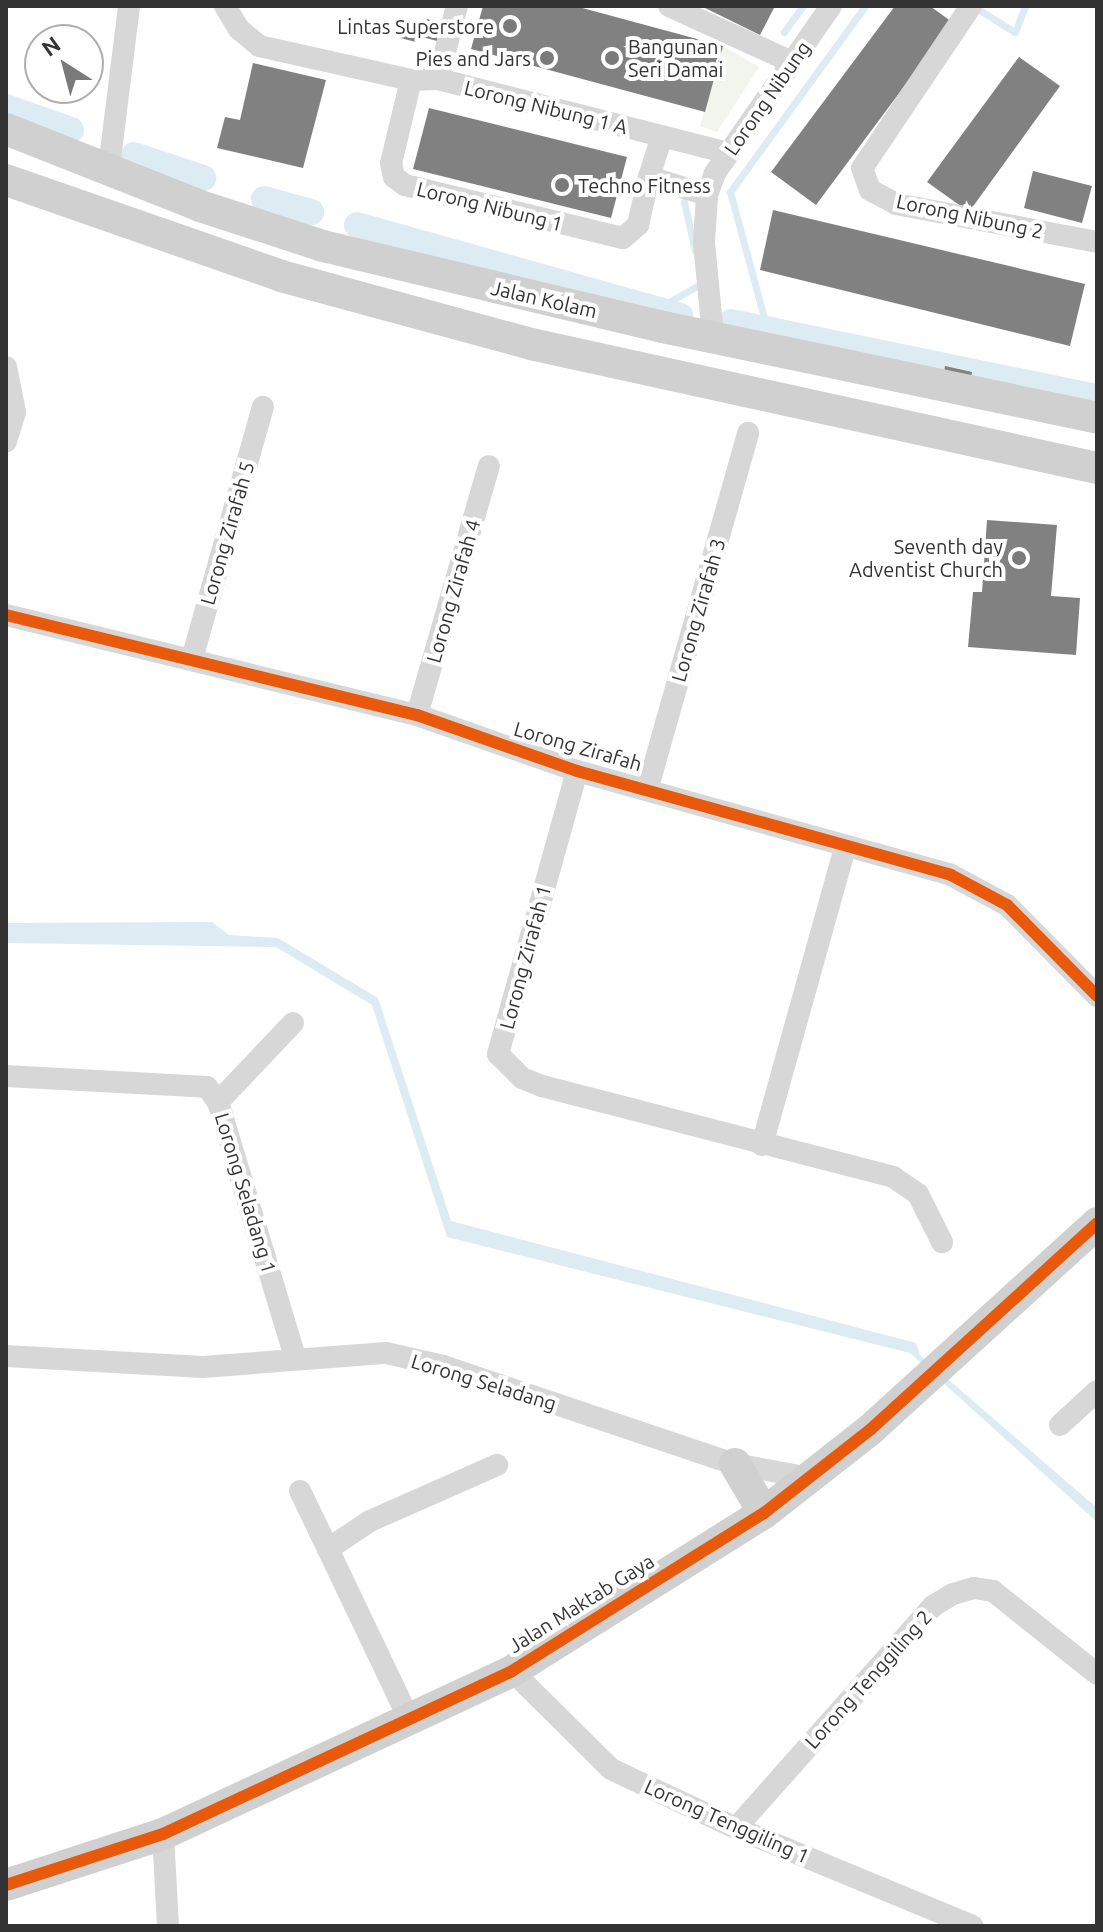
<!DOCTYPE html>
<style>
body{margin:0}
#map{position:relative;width:1103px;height:1932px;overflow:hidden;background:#fff;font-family:Ubuntu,sans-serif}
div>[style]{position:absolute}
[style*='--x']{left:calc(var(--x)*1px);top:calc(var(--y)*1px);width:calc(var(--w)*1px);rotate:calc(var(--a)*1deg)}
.green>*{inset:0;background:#f1f5ed}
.water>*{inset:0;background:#ddebf3}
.stream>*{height:7px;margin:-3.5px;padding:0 3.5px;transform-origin:3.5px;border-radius:3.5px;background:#ddebf3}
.canal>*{height:26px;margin:-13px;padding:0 13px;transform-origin:13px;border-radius:13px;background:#ddebf3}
.building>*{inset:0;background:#818181}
.street>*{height:22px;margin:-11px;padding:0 11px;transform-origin:11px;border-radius:11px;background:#d7d7d7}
.secondary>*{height:32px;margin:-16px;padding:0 16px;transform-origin:16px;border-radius:16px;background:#d0d0d0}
.cycleway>*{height:12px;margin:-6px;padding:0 6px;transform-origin:6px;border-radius:6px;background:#e8590c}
.dots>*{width:22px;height:22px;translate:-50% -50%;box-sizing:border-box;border:4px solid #fff;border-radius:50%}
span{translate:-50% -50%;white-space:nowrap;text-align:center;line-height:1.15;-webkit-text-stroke:8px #fff;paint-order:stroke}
.poi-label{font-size:20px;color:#333}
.right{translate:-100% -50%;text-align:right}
.left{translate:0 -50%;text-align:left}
.street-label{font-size:20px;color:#333}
.frame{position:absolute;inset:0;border:8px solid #333;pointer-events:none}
.north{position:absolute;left:24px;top:24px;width:80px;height:80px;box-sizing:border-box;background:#fff;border:2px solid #adadad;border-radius:50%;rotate:324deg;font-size:22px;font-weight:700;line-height:32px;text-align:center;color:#333}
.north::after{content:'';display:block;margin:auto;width:28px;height:36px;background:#7a7a7a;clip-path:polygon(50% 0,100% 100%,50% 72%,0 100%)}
</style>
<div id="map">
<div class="green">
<i style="clip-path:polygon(723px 46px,759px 67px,717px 132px,700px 126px)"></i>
</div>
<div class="water">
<i style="clip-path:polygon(212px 922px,229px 935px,278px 938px,378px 998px,451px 1221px,916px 1343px,920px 1355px,1097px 1508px,1097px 1522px,910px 1353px,447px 1237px,372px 1005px,276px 947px,6px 943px,6px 923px)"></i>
</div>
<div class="stream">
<i style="--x:981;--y:11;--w:40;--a:32"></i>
<i style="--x:1015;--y:32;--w:28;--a:-69"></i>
<i style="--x:784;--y:32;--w:32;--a:-54"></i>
<i style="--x:684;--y:202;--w:50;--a:77.3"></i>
<i style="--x:657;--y:309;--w:52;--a:-30"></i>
<i style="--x:766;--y:325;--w:138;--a:-105.1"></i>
<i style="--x:730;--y:192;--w:230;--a:-54"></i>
</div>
<div class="canal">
<i style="--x:6;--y:107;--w:69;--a:19.5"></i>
<i style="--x:134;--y:155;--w:73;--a:18.4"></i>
<i style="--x:264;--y:199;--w:49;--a:15.5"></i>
<i style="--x:357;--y:225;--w:336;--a:15.7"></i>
<i style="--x:731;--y:322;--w:374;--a:11.6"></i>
</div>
<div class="building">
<i style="clip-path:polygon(483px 6px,575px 6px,723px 46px,705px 112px,471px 49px)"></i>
<i style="clip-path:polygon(701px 6px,775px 6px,760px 35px)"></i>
<i style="clip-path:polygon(895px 6px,930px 6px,952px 22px,816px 205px,771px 172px)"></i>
<i style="clip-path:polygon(427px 19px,442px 23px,437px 41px,422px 37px)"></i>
<i style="clip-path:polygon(403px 26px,419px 30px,416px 42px,400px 38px)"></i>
<i style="clip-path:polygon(1019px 57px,1060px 86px,969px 212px,927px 182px)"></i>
<i style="clip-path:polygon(253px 63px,326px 80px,303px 168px,217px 148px,225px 117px,240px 120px)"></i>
<i style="clip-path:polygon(429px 108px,627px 157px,611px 218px,413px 169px)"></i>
<i style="clip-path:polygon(1033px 171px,1092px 186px,1082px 223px,1024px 208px)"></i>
<i style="clip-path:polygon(773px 210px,1085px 284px,1070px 346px,760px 270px)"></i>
<i style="clip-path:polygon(945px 366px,972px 372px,971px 378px,944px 372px)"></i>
<i style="clip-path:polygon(987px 520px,1057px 525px,1051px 596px,1080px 598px,1076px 655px,968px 647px,973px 592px,982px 592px)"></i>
</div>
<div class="street">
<i style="--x:225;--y:6;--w:27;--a:59"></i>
<i style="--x:239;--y:29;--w:26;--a:40"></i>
<i style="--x:259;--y:46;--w:156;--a:12.6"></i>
<i style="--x:411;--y:80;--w:27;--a:-2"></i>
<i style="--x:438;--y:79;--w:299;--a:14.3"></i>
<i style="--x:669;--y:6;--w:135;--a:24.5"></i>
<i style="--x:971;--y:6;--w:195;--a:123.9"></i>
<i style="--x:862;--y:168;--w:23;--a:70"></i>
<i style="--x:870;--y:190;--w:30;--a:28"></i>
<i style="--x:896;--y:204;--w:205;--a:10.7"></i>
<i style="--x:438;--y:79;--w:75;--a:-75.4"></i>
<i style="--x:411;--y:80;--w:85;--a:103.5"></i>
<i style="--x:391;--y:163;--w:14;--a:78"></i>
<i style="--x:394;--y:177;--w:14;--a:36"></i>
<i style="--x:405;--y:185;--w:224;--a:13.7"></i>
<i style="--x:623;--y:238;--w:20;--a:-41"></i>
<i style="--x:638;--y:225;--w:49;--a:-77.1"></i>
<i style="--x:649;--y:177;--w:61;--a:17.2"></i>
<i style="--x:109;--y:167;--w:162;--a:-82.9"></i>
<i style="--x:649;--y:177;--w:43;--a:-72.4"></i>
<i style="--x:713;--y:336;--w:94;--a:-95.5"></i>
<i style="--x:704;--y:242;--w:47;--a:-86.3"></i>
<i style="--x:707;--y:195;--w:23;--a:-70"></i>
<i style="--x:715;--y:173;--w:203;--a:-55.2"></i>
<i style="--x:6;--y:367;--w:46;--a:78.7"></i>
<i style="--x:15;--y:412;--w:31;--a:107"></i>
<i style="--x:6;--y:615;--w:423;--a:13.7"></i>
<i style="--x:417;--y:715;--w:170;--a:19.3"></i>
<i style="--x:577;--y:771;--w:388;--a:15.5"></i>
<i style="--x:951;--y:875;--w:64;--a:28.2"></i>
<i style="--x:1007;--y:905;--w:128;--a:45.3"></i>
<i style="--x:192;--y:659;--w:262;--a:-74.3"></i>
<i style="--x:417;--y:715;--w:259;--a:-73.9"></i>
<i style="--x:577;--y:771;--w:294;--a:105.6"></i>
<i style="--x:498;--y:1054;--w:34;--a:45"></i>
<i style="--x:522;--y:1078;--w:22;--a:22"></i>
<i style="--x:542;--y:1086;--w:363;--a:14.5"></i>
<i style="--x:893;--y:1177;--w:30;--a:34"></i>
<i style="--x:918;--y:1194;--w:54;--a:63.4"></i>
<i style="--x:648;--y:787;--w:368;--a:-74.2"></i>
<i style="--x:6;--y:1076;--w:201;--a:3.1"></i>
<i style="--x:207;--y:1087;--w:19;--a:54"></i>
<i style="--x:218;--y:1102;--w:266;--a:73.2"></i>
<i style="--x:218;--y:1102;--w:109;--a:-46.5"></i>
<i style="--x:762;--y:1145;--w:309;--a:-74.4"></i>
<i style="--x:6;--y:1356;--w:197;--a:3.2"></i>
<i style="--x:203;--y:1367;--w:184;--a:-4.4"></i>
<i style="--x:386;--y:1353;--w:58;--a:12.8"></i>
<i style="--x:443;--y:1366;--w:308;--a:18.6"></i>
<i style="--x:735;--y:1464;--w:75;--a:10.7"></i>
<i style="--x:1060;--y:1425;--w:50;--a:-42.6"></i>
<i style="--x:300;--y:1491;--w:64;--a:64.2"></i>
<i style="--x:512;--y:1671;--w:139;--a:44.7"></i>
<i style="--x:611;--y:1769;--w:138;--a:25.3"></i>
<i style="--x:736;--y:1828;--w:256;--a:22.5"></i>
<i style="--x:409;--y:1719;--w:188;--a:-115.5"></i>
<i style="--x:328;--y:1549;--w:50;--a:-33.7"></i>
<i style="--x:370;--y:1521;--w:139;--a:-23.8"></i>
<i style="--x:736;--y:1828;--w:297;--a:-48.4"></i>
<i style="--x:933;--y:1606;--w:23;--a:-31"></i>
<i style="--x:953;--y:1594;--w:22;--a:-16"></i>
<i style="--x:974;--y:1588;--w:19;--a:9"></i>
<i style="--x:993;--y:1591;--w:133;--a:38.6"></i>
<i style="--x:163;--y:1834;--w:92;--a:86.9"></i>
</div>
<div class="secondary">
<i style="--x:6;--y:129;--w:209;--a:21.6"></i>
<i style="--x:200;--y:206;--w:129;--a:18"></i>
<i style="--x:323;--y:246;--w:350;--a:13.4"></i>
<i style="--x:663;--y:327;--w:443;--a:11.8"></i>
<i style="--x:6;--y:180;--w:291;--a:19.2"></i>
<i style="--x:281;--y:276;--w:259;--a:15.2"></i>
<i style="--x:531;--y:344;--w:579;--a:12.36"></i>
<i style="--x:735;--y:1464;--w:57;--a:59.4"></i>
<i style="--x:6;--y:1885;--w:165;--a:-18"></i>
<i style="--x:163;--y:1834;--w:385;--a:-25"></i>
<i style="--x:512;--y:1671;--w:297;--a:-32.1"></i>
<i style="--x:764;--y:1513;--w:136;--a:-38.1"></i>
<i style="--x:871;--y:1429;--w:306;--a:-42.3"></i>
</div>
<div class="cycleway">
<i style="--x:6;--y:615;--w:423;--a:13.7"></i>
<i style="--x:417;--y:715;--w:170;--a:19.3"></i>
<i style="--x:577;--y:771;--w:388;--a:15.5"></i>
<i style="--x:951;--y:875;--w:64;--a:28.2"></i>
<i style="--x:1007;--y:905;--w:128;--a:45.3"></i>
<i style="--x:6;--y:1885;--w:165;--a:-18"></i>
<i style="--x:163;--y:1834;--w:385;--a:-25"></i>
<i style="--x:512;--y:1671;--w:297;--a:-32.1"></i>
<i style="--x:764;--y:1513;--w:136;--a:-38.1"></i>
<i style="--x:871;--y:1429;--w:306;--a:-42.3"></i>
</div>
<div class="dots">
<i style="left:510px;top:26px;background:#7a7a7a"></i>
<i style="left:547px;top:58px;background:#7a7a7a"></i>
<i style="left:612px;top:58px;background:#7a7a7a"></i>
<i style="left:562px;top:185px;background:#7a7a7a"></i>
<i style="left:1019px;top:558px;background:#7a7a7a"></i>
</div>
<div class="poi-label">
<span class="right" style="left:494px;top:26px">Lintas Superstore</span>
<span class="left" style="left:628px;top:58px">Bangunan<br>Seri Damai</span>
<span class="right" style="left:531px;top:58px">Pies and Jars</span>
<span class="left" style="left:578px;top:185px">Techno Fitness</span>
<span class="right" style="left:1003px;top:558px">Seventh day<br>Adventist Church</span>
</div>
<div class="street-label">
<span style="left:767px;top:98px;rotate:-55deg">Lorong Nibung</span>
<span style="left:546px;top:107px;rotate:14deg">Lorong Nibung 1 A</span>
<span style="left:490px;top:206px;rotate:14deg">Lorong Nibung 1</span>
<span style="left:970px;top:216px;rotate:12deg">Lorong Nibung 2</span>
<span style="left:544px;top:299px;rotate:13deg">Jalan Kolam</span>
<span style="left:227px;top:533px;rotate:-74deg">Lorong Zirafah 5</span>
<span style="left:453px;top:591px;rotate:-74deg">Lorong Zirafah 4</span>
<span style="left:698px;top:610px;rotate:-74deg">Lorong Zirafah 3</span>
<span style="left:578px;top:746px;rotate:16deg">Lorong Zirafah</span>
<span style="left:525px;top:957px;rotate:-75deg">Lorong Zirafah 1</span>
<span style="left:246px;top:1193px;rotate:73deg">Lorong Seladang 1</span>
<span style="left:484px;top:1382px;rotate:17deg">Lorong Seladang</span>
<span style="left:581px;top:1603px;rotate:-32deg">Jalan Maktab Gaya</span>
<span style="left:868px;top:1679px;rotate:-48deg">Lorong Tenggiling 2</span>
<span style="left:727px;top:1821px;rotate:24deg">Lorong Tenggiling 1</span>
</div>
<div class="frame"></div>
<div class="north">N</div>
</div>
